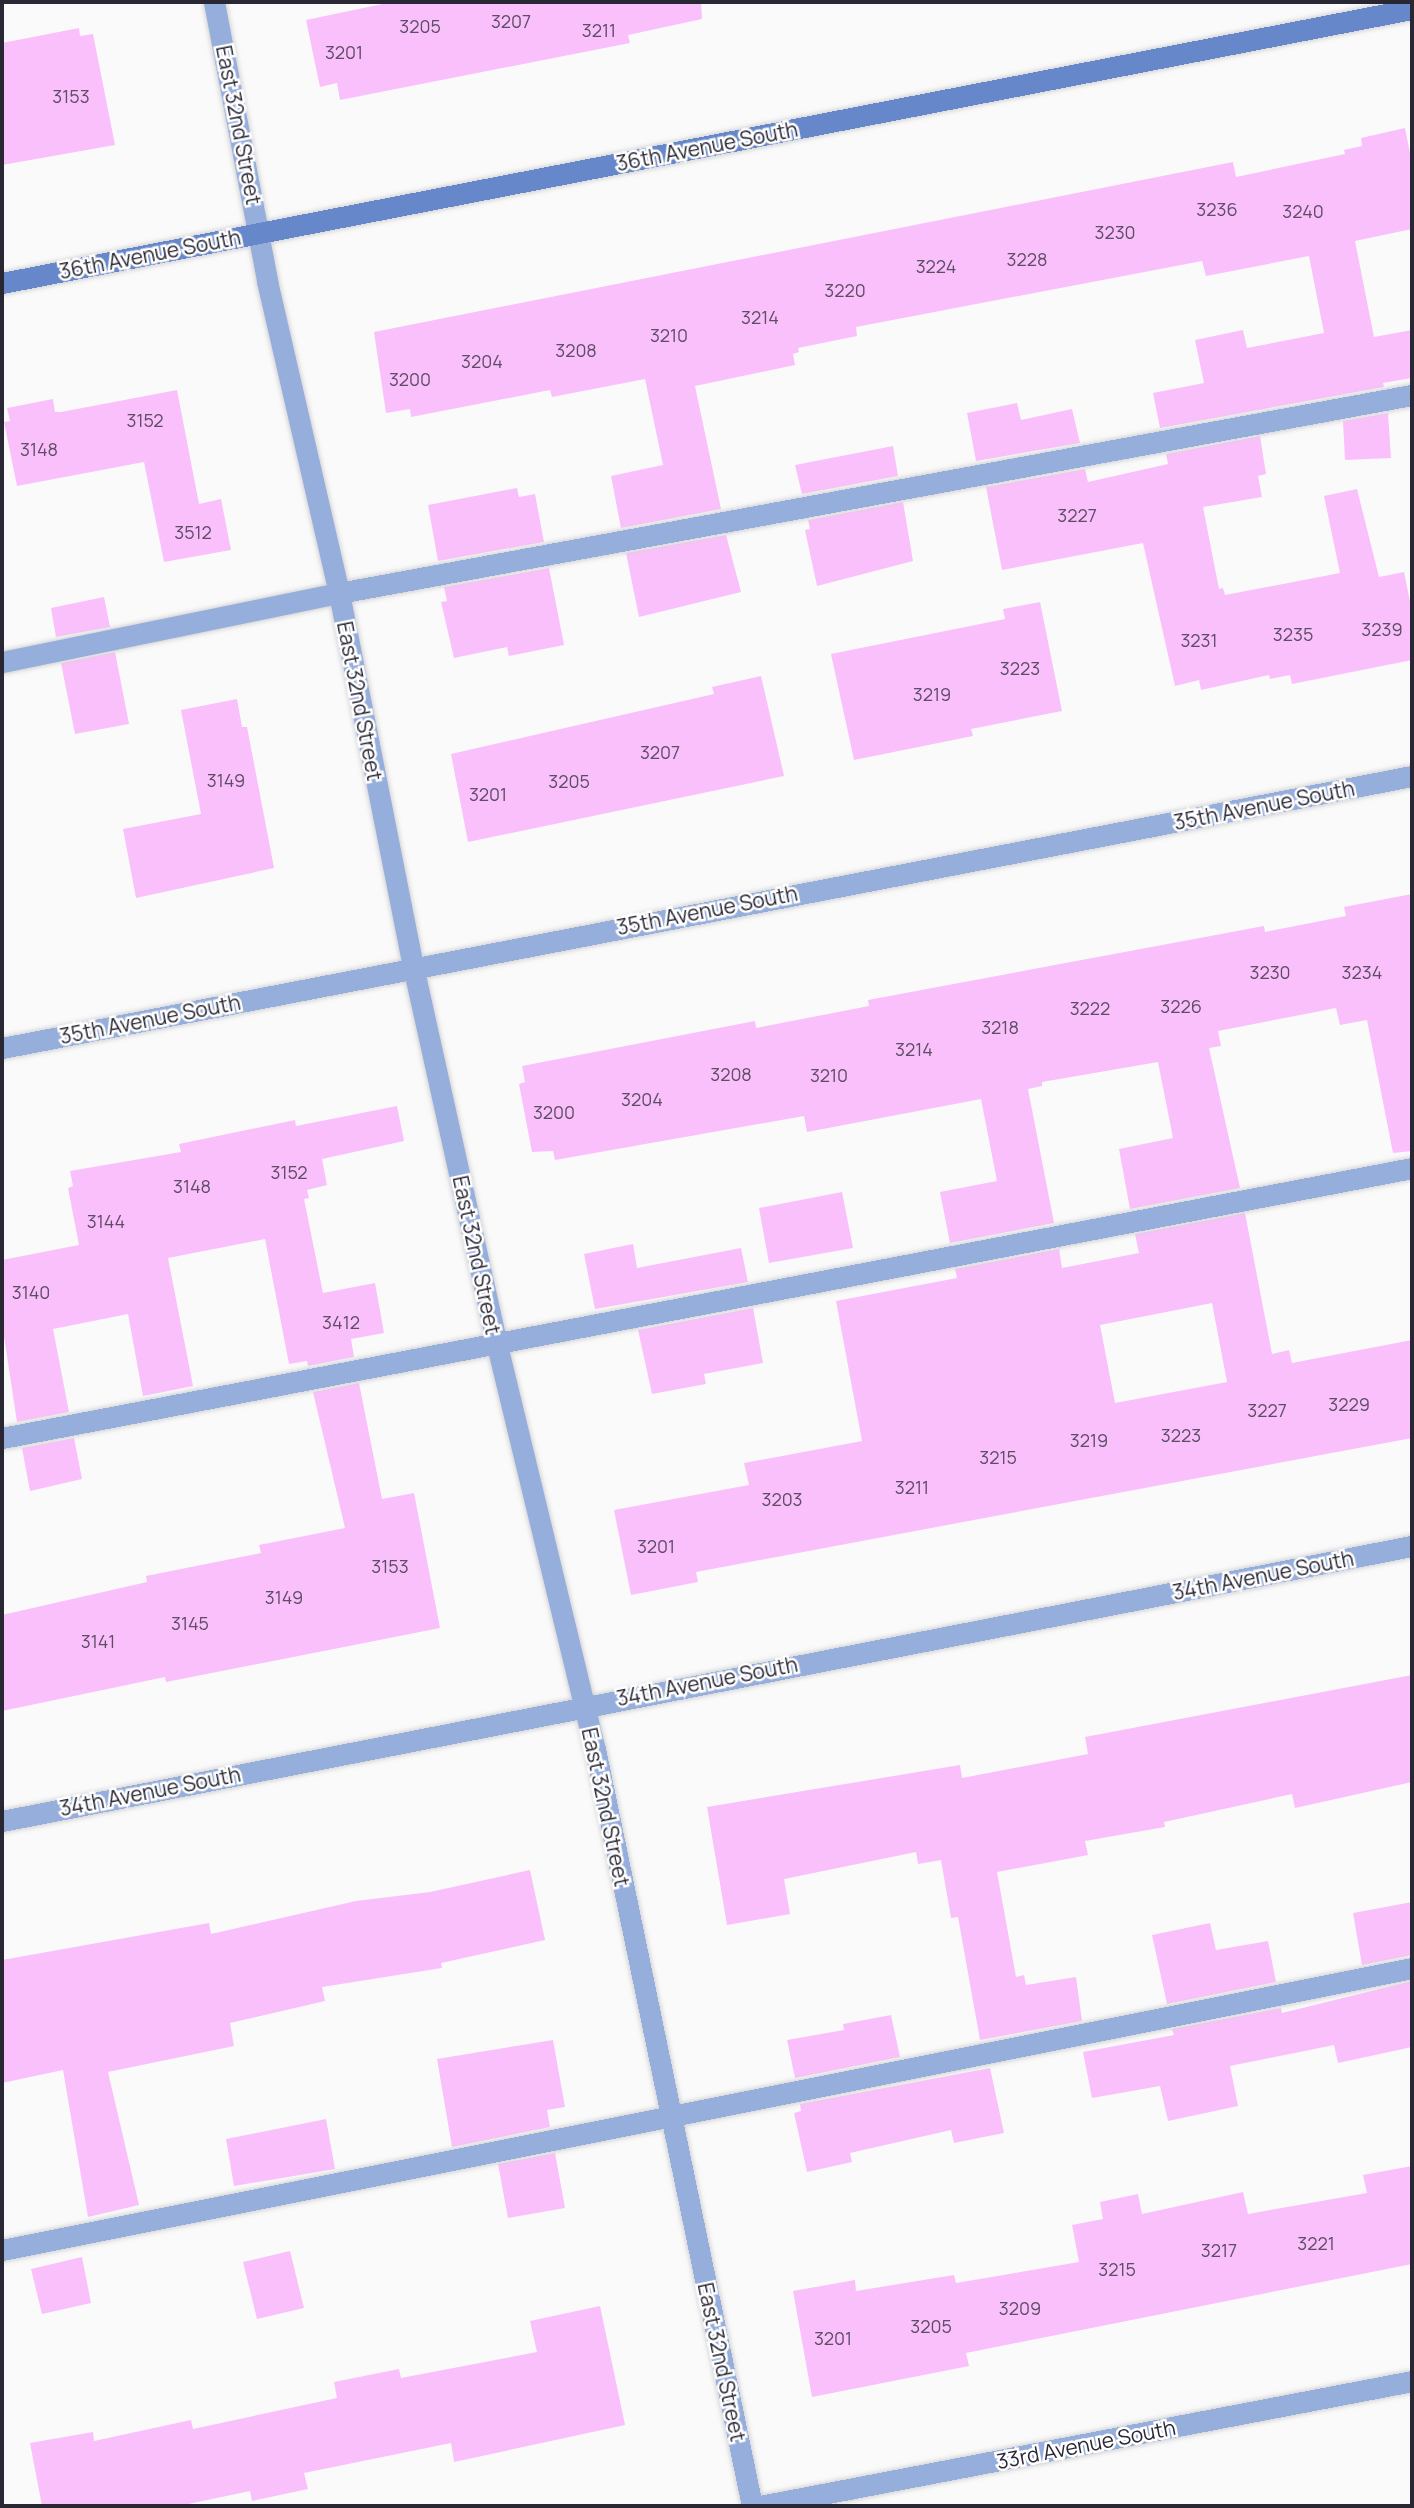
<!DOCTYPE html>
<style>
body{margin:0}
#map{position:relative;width:1414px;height:2508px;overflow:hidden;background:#fafafa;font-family:Manrope,sans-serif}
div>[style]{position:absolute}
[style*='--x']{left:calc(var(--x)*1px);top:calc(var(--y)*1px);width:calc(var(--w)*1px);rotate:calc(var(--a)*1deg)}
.building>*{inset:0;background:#fac0fb}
.roads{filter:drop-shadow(0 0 2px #d5d4d6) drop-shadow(0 0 2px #d5d4d6)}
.lane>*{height:21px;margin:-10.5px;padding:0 10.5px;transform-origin:10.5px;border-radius:10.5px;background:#96aedc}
.street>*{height:21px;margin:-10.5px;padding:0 10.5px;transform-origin:10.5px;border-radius:10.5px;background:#96aedc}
.secondary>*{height:21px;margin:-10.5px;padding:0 10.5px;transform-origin:10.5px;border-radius:10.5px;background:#6687ca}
span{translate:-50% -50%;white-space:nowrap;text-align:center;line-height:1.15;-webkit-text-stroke:5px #fff;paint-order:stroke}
.number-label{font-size:18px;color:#5e4d66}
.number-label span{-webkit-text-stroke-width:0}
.street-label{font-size:21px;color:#2a2734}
.frame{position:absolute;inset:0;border:4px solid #2a2734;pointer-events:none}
</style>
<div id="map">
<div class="building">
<i style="clip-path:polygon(392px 2px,701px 2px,702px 19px,628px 35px,630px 43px,340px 100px,337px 83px,320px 87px,306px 20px)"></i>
<i style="clip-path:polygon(79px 28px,80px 36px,93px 34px,115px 145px,2px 165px,2px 43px)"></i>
<i style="clip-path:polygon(1405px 128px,1412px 163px,1412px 229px,1355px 241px,1374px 337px,1412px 330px,1412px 378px,1383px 383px,1384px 387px,1160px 428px,1153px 393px,1204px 383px,1195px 340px,1243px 330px,1247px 348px,1324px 333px,1309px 256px,1206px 276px,1202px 261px,856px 327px,857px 336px,798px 348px,799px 352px,793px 354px,795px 365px,695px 386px,721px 509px,621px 528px,611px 476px,663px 465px,645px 379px,552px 397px,550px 390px,411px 417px,410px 409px,386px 413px,374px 332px,1233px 162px,1236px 177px,1345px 154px,1344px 150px,1362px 146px,1361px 138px)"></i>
<i style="clip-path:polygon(177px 390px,199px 504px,221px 499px,231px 550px,164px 562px,144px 462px,17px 486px,4px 422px,10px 421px,7px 408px,53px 399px,55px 412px,61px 412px)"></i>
<i style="clip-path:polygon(1017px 403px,1021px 420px,1072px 409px,1080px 443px,976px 461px,967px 413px)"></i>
<i style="clip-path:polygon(1388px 413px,1391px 458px,1345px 460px,1343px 421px)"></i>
<i style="clip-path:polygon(1260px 436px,1266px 474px,1258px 476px,1262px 497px,1203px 507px,1219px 589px,1223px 588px,1225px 595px,1340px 573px,1324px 496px,1357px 489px,1379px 577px,1404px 572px,1412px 611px,1412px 660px,1292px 684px,1290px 675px,1270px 679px,1269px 675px,1201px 690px,1199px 680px,1175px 686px,1143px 543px,1002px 570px,986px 487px,1085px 469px,1088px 482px,1168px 464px,1166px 454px)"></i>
<i style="clip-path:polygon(893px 446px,898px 476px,802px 494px,795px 465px)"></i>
<i style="clip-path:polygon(517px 488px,519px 497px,535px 494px,544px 542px,438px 561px,428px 505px)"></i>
<i style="clip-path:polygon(903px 502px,913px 561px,817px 586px,805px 530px,810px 529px,808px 520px)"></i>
<i style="clip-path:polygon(726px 535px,741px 592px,639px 617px,626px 553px)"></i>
<i style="clip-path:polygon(549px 568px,564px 645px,509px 656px,507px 647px,454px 658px,441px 602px,447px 601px,444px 587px)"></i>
<i style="clip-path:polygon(104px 597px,110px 627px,56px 637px,51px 608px)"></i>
<i style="clip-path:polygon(1040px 602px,1062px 711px,971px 729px,973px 736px,854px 760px,831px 654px,1005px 619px,1003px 609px)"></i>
<i style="clip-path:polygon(115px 652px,129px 724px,75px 734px,61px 663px)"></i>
<i style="clip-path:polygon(761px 676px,784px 776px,468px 842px,451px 754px,714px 694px,712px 687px)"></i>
<i style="clip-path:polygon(237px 699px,242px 727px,247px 727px,274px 868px,136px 898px,123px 829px,201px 814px,181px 710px)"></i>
<i style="clip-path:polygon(1412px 894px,1412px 1151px,1393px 1153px,1367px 1020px,1340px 1025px,1336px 1008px,1218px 1031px,1221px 1046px,1209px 1048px,1240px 1188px,1130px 1209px,1119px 1149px,1173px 1138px,1158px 1062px,1042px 1082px,1042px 1086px,1028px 1089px,1054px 1223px,950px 1243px,940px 1192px,997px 1181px,981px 1099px,807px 1132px,804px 1116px,555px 1160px,553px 1151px,532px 1152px,519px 1084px,525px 1082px,522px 1066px,755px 1021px,756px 1028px,869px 1006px,868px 1000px,1264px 926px,1265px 932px,1346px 916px,1344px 907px)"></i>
<i style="clip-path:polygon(397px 1106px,404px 1141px,322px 1159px,327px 1185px,307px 1190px,309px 1198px,304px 1199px,323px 1293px,375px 1283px,384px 1333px,351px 1339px,354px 1357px,308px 1366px,307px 1361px,289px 1364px,265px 1239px,168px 1258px,193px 1386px,143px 1396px,128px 1314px,53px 1329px,69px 1412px,17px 1422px,2px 1323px,2px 1260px,79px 1245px,68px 1188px,73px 1186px,70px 1171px,181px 1152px,179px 1144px,295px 1120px,296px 1126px)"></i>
<i style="clip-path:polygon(842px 1192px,853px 1248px,769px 1263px,759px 1208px)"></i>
<i style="clip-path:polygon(evenodd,1245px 1213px,1272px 1354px,1289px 1350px,1292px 1363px,1412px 1340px,1412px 1438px,696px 1572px,698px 1582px,631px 1595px,614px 1510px,749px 1485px,744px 1463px,862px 1441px,836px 1301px,957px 1278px,955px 1269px,1059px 1249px,1062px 1268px,1139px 1253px,1135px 1234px,1245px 1213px,1212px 1303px,1227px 1382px,1115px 1403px,1100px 1325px,1212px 1303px)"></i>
<i style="clip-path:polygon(633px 1244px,637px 1268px,741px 1248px,748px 1282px,595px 1309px,584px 1254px)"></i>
<i style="clip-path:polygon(753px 1308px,763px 1363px,704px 1374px,706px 1384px,652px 1394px,638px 1330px)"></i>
<i style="clip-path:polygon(359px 1383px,382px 1499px,414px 1493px,440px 1628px,166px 1682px,165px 1677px,2px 1711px,2px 1615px,147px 1582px,146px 1576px,261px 1553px,259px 1545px,345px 1528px,313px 1392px)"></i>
<i style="clip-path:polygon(74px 1438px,82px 1479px,30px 1491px,22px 1448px)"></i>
<i style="clip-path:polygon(1412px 1675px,1412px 1782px,1295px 1808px,1292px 1794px,1164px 1822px,1165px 1827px,1085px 1841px,1088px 1855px,997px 1872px,1016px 1977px,1024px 1975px,1026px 1985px,1076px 1977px,1082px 2021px,980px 2040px,958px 1917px,951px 1918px,941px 1860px,918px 1864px,916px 1852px,784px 1879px,790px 1914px,727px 1925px,707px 1807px,960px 1765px,962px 1778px,1088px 1754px,1085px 1737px)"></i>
<i style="clip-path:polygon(530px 1870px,545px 1940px,441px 1963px,442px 1968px,322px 1987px,325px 2001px,230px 2023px,234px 2046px,108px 2072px,139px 2205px,88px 2217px,63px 2070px,2px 2083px,2px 1960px,209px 1923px,211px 1934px,356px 1901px,430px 1892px)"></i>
<i style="clip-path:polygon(1412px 1902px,1412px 1955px,1362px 1965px,1353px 1913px)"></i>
<i style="clip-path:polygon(1210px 1923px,1216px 1950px,1268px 1941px,1276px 1982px,1167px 2004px,1152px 1935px)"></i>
<i style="clip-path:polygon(1412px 1981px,1412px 2047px,1338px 2063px,1334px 2045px,1230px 2066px,1238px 2106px,1168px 2121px,1160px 2086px,1092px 2098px,1083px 2052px,1174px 2035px,1172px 2029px,1281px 2008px,1282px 2013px)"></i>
<i style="clip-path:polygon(891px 2015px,900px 2057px,795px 2078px,787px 2040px,844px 2030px,843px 2024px)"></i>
<i style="clip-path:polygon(553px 2040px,565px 2107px,547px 2110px,550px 2127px,452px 2147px,437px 2059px)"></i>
<i style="clip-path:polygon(990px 2068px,1004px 2133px,954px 2143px,951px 2130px,850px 2153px,852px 2162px,807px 2172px,794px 2113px,801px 2111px,800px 2104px)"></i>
<i style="clip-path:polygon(326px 2119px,335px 2169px,234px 2186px,226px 2139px)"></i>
<i style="clip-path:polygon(555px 2153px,565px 2208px,508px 2218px,498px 2164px)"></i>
<i style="clip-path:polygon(1412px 2166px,1412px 2264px,966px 2353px,969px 2366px,812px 2397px,793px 2291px,855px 2280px,856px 2291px,954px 2275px,956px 2283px,1079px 2262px,1072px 2225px,1103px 2219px,1100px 2202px,1138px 2194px,1142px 2214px,1243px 2192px,1248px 2214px,1367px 2193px,1363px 2175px)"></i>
<i style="clip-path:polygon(290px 2251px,304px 2308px,257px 2319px,243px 2262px)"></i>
<i style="clip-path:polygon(82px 2257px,91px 2303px,42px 2314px,31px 2269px)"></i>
<i style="clip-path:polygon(600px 2306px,625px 2425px,454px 2462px,451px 2443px,304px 2473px,308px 2489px,252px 2501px,250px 2491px,179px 2506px,42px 2506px,30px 2443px,93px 2432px,94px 2441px,191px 2420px,193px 2429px,337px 2398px,334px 2382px,399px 2369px,401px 2378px,537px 2352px,530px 2321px)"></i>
</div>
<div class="roads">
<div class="lane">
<i style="--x:2;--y:662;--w:344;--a:-11.6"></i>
<i style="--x:339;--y:593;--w:1091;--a:-10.46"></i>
<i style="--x:2;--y:1438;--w:1436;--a:-10.84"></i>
<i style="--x:2;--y:2250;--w:1438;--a:-11.31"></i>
</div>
<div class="street">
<i style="--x:214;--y:2;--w:284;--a:79.2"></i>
<i style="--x:267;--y:281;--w:320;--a:77"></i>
<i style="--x:339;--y:593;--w:380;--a:78.8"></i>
<i style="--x:413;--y:966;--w:384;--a:77.5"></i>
<i style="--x:496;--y:1341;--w:420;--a:76.4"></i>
<i style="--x:595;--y:1749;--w:773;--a:78.28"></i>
<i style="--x:2;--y:1048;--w:1436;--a:-10.92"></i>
<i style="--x:2;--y:1821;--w:1437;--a:-11.04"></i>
<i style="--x:760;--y:2506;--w:664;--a:-10.85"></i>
</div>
<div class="secondary">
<i style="--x:2;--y:283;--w:1436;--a:-11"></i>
</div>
</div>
<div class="number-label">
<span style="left:511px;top:21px">3207</span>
<span style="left:420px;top:26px">3205</span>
<span style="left:599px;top:30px">3211</span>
<span style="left:344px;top:52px">3201</span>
<span style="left:71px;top:96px">3153</span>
<span style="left:1217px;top:209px">3236</span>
<span style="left:1303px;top:211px">3240</span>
<span style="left:1115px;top:232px">3230</span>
<span style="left:1027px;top:259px">3228</span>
<span style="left:936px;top:266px">3224</span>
<span style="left:845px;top:290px">3220</span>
<span style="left:760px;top:317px">3214</span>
<span style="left:669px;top:335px">3210</span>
<span style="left:576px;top:350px">3208</span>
<span style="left:482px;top:361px">3204</span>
<span style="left:410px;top:379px">3200</span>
<span style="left:145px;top:420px">3152</span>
<span style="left:39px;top:449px">3148</span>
<span style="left:1077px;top:515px">3227</span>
<span style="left:193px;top:532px">3512</span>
<span style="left:1382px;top:629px">3239</span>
<span style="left:1293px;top:634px">3235</span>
<span style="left:1199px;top:640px">3231</span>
<span style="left:1020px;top:668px">3223</span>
<span style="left:932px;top:694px">3219</span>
<span style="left:660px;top:752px">3207</span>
<span style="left:226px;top:780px">3149</span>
<span style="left:569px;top:781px">3205</span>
<span style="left:488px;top:794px">3201</span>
<span style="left:1270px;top:972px">3230</span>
<span style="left:1362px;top:972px">3234</span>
<span style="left:1181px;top:1006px">3226</span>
<span style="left:1090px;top:1008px">3222</span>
<span style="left:1000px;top:1027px">3218</span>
<span style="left:914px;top:1049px">3214</span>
<span style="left:731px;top:1074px">3208</span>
<span style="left:829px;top:1075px">3210</span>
<span style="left:642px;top:1099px">3204</span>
<span style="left:554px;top:1112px">3200</span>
<span style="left:289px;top:1172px">3152</span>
<span style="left:192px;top:1186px">3148</span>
<span style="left:106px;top:1221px">3144</span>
<span style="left:31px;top:1292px">3140</span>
<span style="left:341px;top:1322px">3412</span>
<span style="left:1349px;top:1404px">3229</span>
<span style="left:1267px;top:1410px">3227</span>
<span style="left:1181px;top:1435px">3223</span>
<span style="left:1089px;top:1440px">3219</span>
<span style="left:998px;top:1457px">3215</span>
<span style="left:912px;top:1487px">3211</span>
<span style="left:782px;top:1499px">3203</span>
<span style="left:656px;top:1546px">3201</span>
<span style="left:390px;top:1566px">3153</span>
<span style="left:284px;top:1597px">3149</span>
<span style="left:190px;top:1623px">3145</span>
<span style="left:98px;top:1641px">3141</span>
<span style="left:1316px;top:2243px">3221</span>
<span style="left:1219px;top:2250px">3217</span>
<span style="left:1117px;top:2269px">3215</span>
<span style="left:1020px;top:2308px">3209</span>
<span style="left:931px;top:2326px">3205</span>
<span style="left:833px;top:2338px">3201</span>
</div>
<div class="street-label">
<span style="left:239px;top:125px;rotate:79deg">East 32nd Street</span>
<span style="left:707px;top:146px;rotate:-11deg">36th Avenue South</span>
<span style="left:150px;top:254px;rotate:-11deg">36th Avenue South</span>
<span style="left:360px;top:701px;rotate:79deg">East 32nd Street</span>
<span style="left:1264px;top:805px;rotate:-11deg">35th Avenue South</span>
<span style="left:707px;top:910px;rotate:-11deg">35th Avenue South</span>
<span style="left:150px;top:1019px;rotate:-11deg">35th Avenue South</span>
<span style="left:477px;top:1255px;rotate:78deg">East 32nd Street</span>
<span style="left:1263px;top:1575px;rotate:-11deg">34th Avenue South</span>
<span style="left:707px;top:1681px;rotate:-11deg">34th Avenue South</span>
<span style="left:150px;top:1791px;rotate:-11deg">34th Avenue South</span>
<span style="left:606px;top:1807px;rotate:78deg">East 32nd Street</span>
<span style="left:722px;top:2362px;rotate:78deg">East 32nd Street</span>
<span style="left:1086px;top:2444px;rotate:-11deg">33rd Avenue South</span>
</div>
<div class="frame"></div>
</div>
